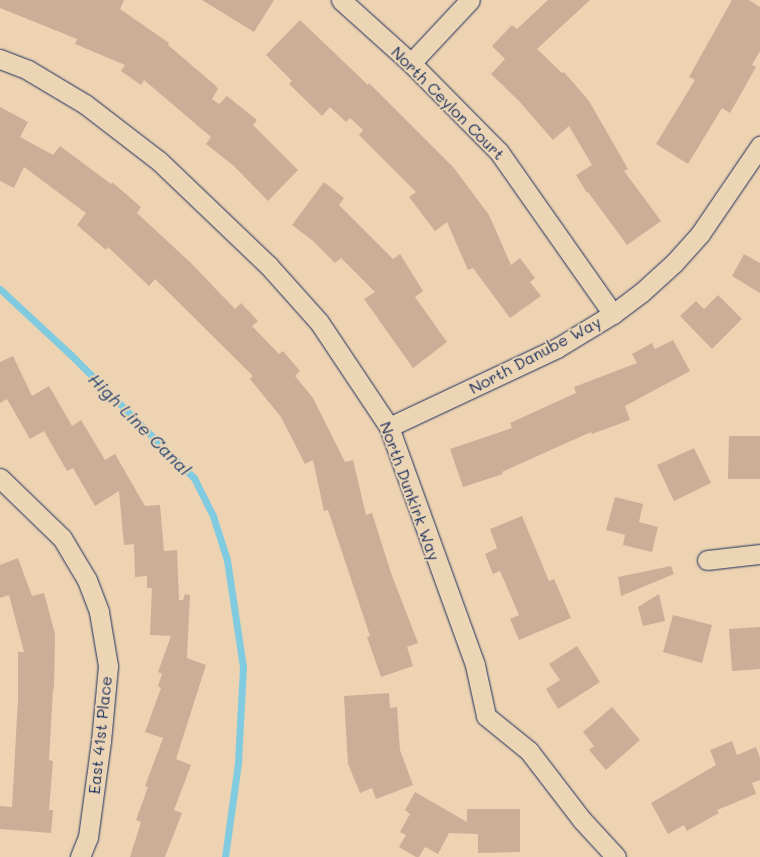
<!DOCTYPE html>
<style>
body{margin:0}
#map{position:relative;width:760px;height:857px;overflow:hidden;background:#eed3b2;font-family:Mali,sans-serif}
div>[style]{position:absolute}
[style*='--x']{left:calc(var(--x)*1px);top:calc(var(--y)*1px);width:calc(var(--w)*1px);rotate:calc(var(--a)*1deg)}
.stream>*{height:7px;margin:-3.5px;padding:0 3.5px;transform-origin:3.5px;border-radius:3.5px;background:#80cbdf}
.building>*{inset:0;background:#ccad98}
.roads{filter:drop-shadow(0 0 1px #1b2f5e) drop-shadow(0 0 1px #1b2f5e)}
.street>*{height:19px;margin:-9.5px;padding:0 9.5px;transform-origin:9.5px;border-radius:9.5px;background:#ecd5b5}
span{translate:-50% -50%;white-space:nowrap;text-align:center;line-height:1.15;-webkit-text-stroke:4px #ecd5b5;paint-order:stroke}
.street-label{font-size:16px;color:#1b2f5e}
.water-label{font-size:18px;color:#2a4671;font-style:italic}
</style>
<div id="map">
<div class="stream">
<i style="--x:0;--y:289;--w:96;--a:42.9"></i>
<i style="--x:70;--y:354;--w:175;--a:45"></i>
<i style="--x:194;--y:478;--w:42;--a:63.4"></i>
<i style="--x:213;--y:516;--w:46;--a:72.3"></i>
<i style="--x:227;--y:560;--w:108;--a:81.5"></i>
<i style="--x:243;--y:667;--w:96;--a:93"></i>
<i style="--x:238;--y:763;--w:95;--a:97.9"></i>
</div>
<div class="building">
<i style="clip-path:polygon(0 0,124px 0,120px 9px,169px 43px,168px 45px,215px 85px,218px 89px,212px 99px,219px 104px,227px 96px,257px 120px,253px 125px,298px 170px,268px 201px,234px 166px,206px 144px,211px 137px,144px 80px,141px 85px,121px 71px,125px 65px,75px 44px,77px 39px,0 8px)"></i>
<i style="clip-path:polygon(202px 0,274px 0,254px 32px)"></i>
<i style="clip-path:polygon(548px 0,590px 0,537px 49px,562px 73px,564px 72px,589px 101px,628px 169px,624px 171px,661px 221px,627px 245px,588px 192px,587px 193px,576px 175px,592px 165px,569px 126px,553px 140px,519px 101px,491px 74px,505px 59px,492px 46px,512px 25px,517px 29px)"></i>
<i style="clip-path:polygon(732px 0,749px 0,760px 7px,760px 51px,752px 65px,756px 67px,730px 113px,722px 108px,688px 164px,656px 144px,695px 80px,689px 77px)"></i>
<i style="clip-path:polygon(300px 20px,368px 85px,369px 83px,454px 168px,489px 215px,511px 265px,520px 258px,535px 278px,530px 282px,541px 296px,510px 318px,473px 268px,468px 270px,447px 222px,435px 231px,409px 197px,416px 192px,359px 135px,363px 130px,350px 118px,346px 122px,330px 107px,322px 116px,289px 84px,292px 81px,266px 55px)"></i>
<i style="clip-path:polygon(0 107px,28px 122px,20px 137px,53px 155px,60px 146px,111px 184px,112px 182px,141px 207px,137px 213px,191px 263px,235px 309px,241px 303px,258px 321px,252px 326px,279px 354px,283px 351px,300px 371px,295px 376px,313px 398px,345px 462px,353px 460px,366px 515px,372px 513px,391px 573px,418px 643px,407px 647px,413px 666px,381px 677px,367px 637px,370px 636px,328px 510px,324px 511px,313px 460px,305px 464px,281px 417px,250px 379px,253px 376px,155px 279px,149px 286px,108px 247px,106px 250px,77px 225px,86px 213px,24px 167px,14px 188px,0 181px)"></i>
<i style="clip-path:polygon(324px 182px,344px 198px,339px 205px,393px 259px,400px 254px,423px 291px,415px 297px,447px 342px,413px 368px,364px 299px,375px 292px,341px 258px,335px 263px,313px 241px,292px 225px)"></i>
<i style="clip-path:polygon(744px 254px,760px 263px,760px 293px,732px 276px)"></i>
<i style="clip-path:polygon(718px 295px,742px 319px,712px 349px,680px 316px,696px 301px,704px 309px)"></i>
<i style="clip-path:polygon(673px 340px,690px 371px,625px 406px,630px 420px,592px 434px,591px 432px,502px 472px,503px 474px,463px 487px,450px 449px,512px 428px,510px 423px,576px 393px,574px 387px,637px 363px,632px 354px,652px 343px,655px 349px)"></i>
<i style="clip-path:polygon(13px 356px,32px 396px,49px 386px,72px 426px,81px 420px,105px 460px,115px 454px,145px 506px,160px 505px,164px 551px,177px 550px,179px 600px,183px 600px,185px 594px,190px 595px,187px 658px,206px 665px,176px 759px,191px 765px,174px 810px,182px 813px,165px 857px,130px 857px,141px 822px,136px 820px,148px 787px,145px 786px,163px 738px,145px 732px,161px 688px,158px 686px,162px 674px,158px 672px,171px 636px,150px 635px,152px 588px,147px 588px,147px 576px,135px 577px,134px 544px,124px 545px,119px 491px,95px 506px,73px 468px,67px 471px,44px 431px,30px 439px,7px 399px,0 403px,0 362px)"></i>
<i style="clip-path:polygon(729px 436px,760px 436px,760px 479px,728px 479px)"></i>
<i style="clip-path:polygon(694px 448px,711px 483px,674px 501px,657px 465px)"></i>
<i style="clip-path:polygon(615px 497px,643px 504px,639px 522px,658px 527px,652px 552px,623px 545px,625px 535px,606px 530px)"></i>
<i style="clip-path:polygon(522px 516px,549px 581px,554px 579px,571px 618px,519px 640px,510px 619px,519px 615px,500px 571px,493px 574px,485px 554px,497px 548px,490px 529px)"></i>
<i style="clip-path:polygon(18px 558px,32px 596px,44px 593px,55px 634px,54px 689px,53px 689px,49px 760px,53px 761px,49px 810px,53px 810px,51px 833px,0 829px,0 806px,12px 807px,18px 699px,18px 652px,24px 652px,9px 595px,0 598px,0 565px)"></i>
<i style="clip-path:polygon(671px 566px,674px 574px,621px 596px,618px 577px)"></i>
<i style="clip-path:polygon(659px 594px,665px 621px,643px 626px,638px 607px)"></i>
<i style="clip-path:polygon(673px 615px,712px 625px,702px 663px,663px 652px)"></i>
<i style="clip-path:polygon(760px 627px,760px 669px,732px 671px,729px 629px)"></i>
<i style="clip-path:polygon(577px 646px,600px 682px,558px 709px,546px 689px,560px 680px,549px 664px)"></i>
<i style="clip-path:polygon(389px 693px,390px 708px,397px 707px,400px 750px,413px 785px,376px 799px,372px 788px,360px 793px,348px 764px,344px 696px)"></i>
<i style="clip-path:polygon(612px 707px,640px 740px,606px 770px,589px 750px,594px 746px,583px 732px)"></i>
<i style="clip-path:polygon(732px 741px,737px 755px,756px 747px,760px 758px,760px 780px,752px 783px,756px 794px,717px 810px,719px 813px,687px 831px,684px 825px,668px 834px,651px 803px,716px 765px,710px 750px)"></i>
<i style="clip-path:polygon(415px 792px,467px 822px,467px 809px,520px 809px,520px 852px,478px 853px,478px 834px,449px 833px,438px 854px,425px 847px,419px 857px,416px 857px,399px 847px,406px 835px,400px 832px,410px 814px,405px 810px)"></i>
</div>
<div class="roads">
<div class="street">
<i style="--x:341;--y:0;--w:94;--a:42"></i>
<i style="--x:411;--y:63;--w:125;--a:45.3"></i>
<i style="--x:499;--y:152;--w:198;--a:54.9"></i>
<i style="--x:0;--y:59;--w:30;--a:21"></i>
<i style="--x:28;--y:70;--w:66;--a:30.8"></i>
<i style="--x:85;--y:104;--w:93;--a:37.6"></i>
<i style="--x:159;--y:161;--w:151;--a:43.7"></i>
<i style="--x:268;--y:265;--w:76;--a:48.2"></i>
<i style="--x:319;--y:322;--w:126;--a:56.3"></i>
<i style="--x:389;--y:427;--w:253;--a:70.1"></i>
<i style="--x:475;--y:665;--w:52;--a:77.8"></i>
<i style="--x:486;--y:716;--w:55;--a:39.1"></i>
<i style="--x:529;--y:751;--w:87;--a:52.5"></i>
<i style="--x:582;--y:820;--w:50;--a:47.4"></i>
<i style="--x:411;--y:63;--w:86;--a:-46.9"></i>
<i style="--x:389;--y:427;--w:186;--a:-25.2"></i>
<i style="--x:557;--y:348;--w:66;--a:-31.3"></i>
<i style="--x:613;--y:314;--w:35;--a:-37"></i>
<i style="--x:641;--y:293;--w:45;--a:-42.3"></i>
<i style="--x:674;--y:263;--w:39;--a:-48"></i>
<i style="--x:700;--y:234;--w:107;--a:-55.7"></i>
<i style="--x:0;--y:478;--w:86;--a:44.1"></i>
<i style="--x:62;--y:538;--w:49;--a:59.2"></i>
<i style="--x:87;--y:580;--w:34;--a:69"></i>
<i style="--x:99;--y:612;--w:55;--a:80.5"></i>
<i style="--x:108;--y:666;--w:75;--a:95.3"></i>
<i style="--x:101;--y:741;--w:97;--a:97.7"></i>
<i style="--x:88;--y:837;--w:22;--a:112"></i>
<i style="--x:707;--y:560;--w:53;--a:-6.5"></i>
</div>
</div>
<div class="street-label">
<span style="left:448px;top:103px;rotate:45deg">North Ceylon Court</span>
<span style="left:535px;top:355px;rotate:-28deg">North Danube Way</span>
<span style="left:410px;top:491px;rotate:70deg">North Dunkirk Way</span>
<span style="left:100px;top:735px;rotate:-84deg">East 41st Place</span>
</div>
<div class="water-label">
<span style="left:140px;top:424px;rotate:45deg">High Line Canal</span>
</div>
</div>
